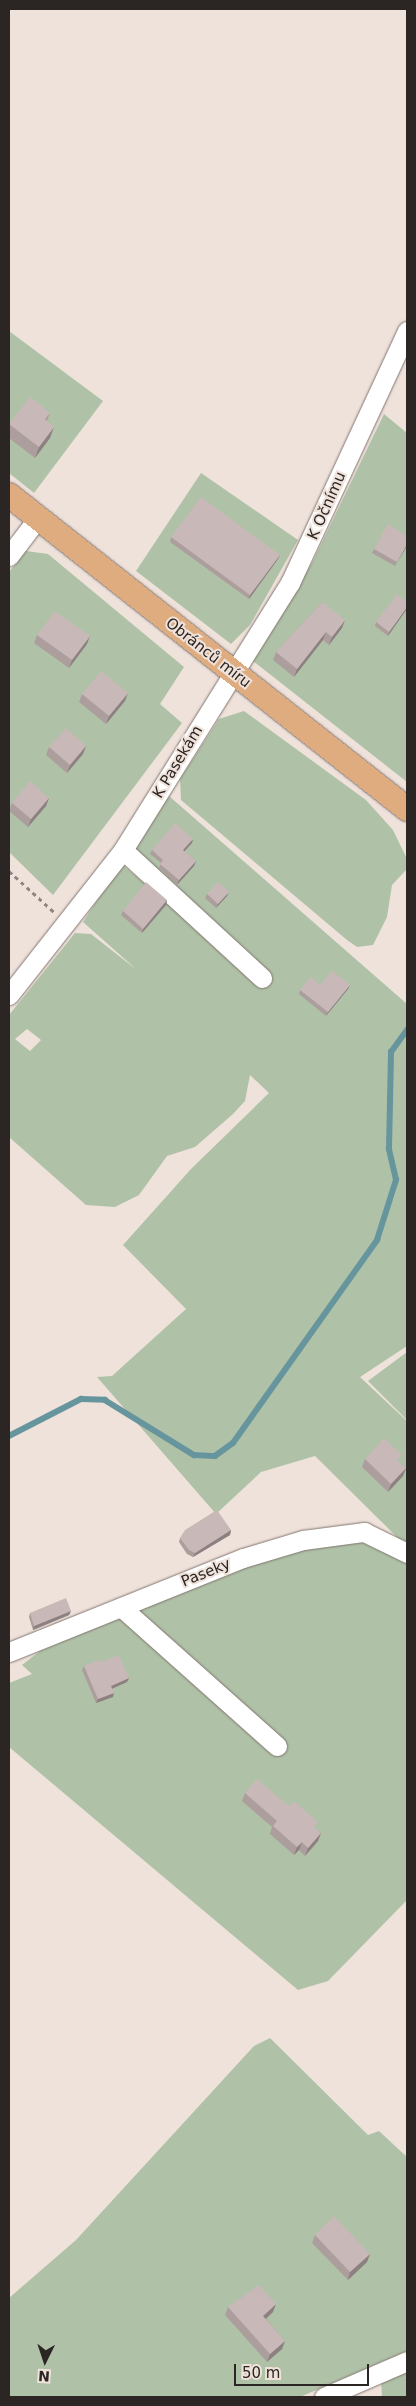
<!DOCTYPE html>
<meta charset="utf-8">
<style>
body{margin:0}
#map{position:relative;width:416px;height:2406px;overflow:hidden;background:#efe2db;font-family:"DejaVu Sans",sans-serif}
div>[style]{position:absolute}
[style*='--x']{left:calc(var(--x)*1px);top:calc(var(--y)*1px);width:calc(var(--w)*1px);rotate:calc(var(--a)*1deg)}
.green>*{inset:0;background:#afc2a7}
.stream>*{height:5.5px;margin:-2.75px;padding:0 2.75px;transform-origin:2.75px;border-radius:2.75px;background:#67959e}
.path>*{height:3px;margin-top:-1.5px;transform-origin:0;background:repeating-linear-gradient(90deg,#8e8580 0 4px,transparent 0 8px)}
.roads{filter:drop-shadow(0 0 1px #827670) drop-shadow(0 0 1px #827670)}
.minor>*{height:19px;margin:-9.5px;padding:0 9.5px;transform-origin:9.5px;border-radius:9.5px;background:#fff}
.major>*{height:24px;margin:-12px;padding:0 12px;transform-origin:12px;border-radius:12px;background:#dfac80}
.wall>*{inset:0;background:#ac9e9d}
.shaded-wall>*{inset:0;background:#8c8180}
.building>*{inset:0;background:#c8b8b7}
span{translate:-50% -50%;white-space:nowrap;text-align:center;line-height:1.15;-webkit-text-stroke:4px #efe2db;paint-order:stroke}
.street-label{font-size:15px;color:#2b2623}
.frame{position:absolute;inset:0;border:10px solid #2b2623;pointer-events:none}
.north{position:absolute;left:20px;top:2336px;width:50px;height:50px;-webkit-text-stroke:4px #efe2db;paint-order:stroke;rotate:184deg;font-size:14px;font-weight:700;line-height:20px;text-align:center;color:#2b2623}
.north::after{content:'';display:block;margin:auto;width:18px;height:22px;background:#2b2623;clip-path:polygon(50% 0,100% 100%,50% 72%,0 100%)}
.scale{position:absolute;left:234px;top:2364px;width:135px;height:22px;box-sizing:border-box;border:2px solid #2b2623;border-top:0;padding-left:6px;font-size:15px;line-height:18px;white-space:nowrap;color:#2b2623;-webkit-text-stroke:4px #efe2db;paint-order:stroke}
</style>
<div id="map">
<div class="green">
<i style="clip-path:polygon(9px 331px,103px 401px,34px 493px,9px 473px)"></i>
<i style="clip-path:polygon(384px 414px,407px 433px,407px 782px,253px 661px,313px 561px)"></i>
<i style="clip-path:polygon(201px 473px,298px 540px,250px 625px,231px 644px,136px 571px)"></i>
<i style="clip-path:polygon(26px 551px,48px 554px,184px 667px,160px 704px,182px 723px,53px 895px,9px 852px,9px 572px)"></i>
<i style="clip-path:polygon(244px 711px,366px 800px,393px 830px,407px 859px,407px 869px,392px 885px,387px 917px,373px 945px,357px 947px,347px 940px,181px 800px,180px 779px,219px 719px)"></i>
<i style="clip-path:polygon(evenodd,169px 796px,407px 1004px,407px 1346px,360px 1377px,407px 1421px,407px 1547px,315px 1456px,261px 1472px,216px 1514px,97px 1377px,112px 1376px,186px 1309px,123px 1245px,191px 1169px,269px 1093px,250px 1075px,245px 1101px,233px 1114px,195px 1147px,167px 1156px,139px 1195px,115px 1207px,86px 1205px,9px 1137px,9px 1015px,75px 933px,91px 934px,137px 970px,83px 922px,121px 864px,179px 911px,130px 854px,169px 796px,27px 1029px,41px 1040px,30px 1051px,15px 1039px,27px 1029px)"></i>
<i style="clip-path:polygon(407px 1352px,407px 1420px,368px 1381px)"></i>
<i style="clip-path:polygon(363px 1541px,407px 1562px,407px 1900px,328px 1981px,298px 1990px,9px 1747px,9px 1683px,32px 1674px,22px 1665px,40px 1651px,234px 1569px,308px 1544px)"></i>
<i style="clip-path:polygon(270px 2038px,368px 2135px,379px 2131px,407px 2157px,407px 2351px,300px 2397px,9px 2397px,9px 2298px,76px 2240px,254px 2046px)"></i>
<i style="clip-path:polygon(407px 2370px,407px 2397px,382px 2397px,381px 2381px)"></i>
</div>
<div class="stream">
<i style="--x:9;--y:1436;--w:81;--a:-27.2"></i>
<i style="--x:81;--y:1399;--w:24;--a:2"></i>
<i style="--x:105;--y:1400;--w:105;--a:31.7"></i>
<i style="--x:194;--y:1455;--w:21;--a:3"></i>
<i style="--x:215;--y:1456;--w:22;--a:-36"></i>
<i style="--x:233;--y:1443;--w:249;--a:-54.6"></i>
<i style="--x:377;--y:1240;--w:63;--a:-72.4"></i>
<i style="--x:396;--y:1180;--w:32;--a:-103"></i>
<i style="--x:389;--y:1149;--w:97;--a:-88.8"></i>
<i style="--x:391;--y:1052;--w:27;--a:-54"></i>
</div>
<div class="path">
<i style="--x:9;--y:871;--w:61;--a:42.3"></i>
</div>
<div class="roads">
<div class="minor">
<i style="--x:9;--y:556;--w:48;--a:-52.7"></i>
<i style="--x:123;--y:850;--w:189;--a:42.6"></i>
<i style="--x:9;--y:995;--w:184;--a:-51.8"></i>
<i style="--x:123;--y:850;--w:315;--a:-58"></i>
<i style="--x:290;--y:583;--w:278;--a:-65.1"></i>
<i style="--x:121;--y:1607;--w:209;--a:41.7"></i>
<i style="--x:9;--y:1652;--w:252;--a:-21.9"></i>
<i style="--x:243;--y:1558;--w:63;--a:-16.7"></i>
<i style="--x:303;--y:1540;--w:62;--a:-7.5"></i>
<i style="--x:364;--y:1532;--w:48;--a:26"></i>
<i style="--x:324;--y:2397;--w:90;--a:-23.4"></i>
</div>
<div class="major">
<i style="--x:9;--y:495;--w:507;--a:38.27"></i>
</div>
</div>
<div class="wall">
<i style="clip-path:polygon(50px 413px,47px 421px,50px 438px,35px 458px,9px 438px,9px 424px)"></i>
<i style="clip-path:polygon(407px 536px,395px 566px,372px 553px,374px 549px)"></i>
<i style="clip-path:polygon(171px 537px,280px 555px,278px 559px,249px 599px,170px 542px)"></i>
<i style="clip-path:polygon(322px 602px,342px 628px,329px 645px,323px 640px,294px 677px,273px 660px,276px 652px)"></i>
<i style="clip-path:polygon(407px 602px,388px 636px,375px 626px,376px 622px)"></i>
<i style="clip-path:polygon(37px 635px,87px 644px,69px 668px,34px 643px)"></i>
<i style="clip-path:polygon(82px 694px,125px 701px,106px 724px,79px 702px)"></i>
<i style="clip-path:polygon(86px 746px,83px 754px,67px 773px,46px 755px,49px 747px)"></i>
<i style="clip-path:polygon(49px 798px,46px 806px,28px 827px,9px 811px,12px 803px)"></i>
<i style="clip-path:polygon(193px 839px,192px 843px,184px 851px,196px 861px,194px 866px,177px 885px,159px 868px,161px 863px,150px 854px,152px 850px)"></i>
<i style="clip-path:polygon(207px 894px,227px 896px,216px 908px,205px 898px)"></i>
<i style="clip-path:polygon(167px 900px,166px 905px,142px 933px,121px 915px,123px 911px)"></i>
<i style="clip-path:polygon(320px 985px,350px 985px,348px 989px,326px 1016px,299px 994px,300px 990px)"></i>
<i style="clip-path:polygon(365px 1459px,399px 1462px,406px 1468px,403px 1476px,388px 1492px,362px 1467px)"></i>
<i style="clip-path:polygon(231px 1530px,230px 1535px,193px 1557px,187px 1554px,179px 1542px,180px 1538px)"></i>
<i style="clip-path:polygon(71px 1611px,69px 1615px,33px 1630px,29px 1617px,30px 1613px)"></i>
<i style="clip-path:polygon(101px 1662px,129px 1678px,127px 1682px,112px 1689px,113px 1697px,96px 1703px,82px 1670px,84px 1666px)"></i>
<i style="clip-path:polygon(245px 1793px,316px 1829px,321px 1833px,318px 1841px,305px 1856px,299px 1850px,294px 1855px,270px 1834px,272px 1827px,242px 1801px)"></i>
<i style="clip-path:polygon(315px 2235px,370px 2254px,367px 2262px,348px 2280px,312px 2243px)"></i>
<i style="clip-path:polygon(228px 2307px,273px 2312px,266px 2319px,285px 2341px,282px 2349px,267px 2362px,225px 2315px)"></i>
</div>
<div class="shaded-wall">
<i style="clip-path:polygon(54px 427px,50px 438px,35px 458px,39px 447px)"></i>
<i style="clip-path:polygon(407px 544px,407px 546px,395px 566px,397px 562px)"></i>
<i style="clip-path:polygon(280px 555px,278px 559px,249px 599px,250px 595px)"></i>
<i style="clip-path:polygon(407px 607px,407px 609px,388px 636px,389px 632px)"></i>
<i style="clip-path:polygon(345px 620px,342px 628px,329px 645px,332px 637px)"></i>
<i style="clip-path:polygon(326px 632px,323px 640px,294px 677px,297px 669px)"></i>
<i style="clip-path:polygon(90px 636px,87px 644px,69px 668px,72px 660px)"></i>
<i style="clip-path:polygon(128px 693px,125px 701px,106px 724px,109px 716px)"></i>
<i style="clip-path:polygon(86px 746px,83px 754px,67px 773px,70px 765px)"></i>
<i style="clip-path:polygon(49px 798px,46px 806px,28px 827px,31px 819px)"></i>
<i style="clip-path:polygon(193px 839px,192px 843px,182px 854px,183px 850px)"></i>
<i style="clip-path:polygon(196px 861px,194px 866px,177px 885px,179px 880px)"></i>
<i style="clip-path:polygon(229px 892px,227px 896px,216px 908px,218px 904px)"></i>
<i style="clip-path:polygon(167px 900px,166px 905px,142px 933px,143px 929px)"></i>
<i style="clip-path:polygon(350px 985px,348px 989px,326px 1016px,328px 1012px)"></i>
<i style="clip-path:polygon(406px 1468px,403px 1476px,388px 1492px,391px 1484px)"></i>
<i style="clip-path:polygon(231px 1530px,230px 1535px,193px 1557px,195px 1553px)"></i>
<i style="clip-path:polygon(71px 1611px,69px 1615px,33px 1630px,34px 1626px)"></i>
<i style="clip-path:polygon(129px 1678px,127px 1682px,109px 1690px,111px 1686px)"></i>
<i style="clip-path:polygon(114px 1693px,113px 1697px,96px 1703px,98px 1699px)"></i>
<i style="clip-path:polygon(321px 1833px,318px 1841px,305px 1856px,308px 1848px)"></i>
<i style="clip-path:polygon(302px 1842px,299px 1850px,294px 1855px,297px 1847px)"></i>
<i style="clip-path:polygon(370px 2254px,367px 2262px,348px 2280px,350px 2272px)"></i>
<i style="clip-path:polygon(276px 2304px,273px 2312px,260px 2324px,263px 2316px)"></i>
<i style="clip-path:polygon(285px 2341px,282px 2349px,267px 2362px,270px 2354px)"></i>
</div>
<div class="building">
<i style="clip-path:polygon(30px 397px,50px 413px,45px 419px,54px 427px,39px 447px,9px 424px)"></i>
<i style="clip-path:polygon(201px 497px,280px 555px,250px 595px,171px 537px)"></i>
<i style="clip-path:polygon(388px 524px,407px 536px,407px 544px,397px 562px,374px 549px)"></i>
<i style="clip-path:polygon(397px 594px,407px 602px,407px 607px,389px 632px,376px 622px)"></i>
<i style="clip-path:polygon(322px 602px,345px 620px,332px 637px,326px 632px,297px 669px,276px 652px)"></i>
<i style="clip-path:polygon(55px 611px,90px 636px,72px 660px,37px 635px)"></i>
<i style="clip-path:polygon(101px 671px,128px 693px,109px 716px,82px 694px)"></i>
<i style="clip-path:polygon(66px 728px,86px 746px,70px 765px,49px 747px)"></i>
<i style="clip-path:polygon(30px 781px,49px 798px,31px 819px,12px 803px)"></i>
<i style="clip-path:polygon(175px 823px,193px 839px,183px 850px,196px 861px,179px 880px,160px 864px,163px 860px,152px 850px)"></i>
<i style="clip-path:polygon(146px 882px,167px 900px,143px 929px,123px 911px)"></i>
<i style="clip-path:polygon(218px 882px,229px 892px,218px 904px,207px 894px)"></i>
<i style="clip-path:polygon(332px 971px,350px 985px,328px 1012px,300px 990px,311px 977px,320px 985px)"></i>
<i style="clip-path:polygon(384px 1438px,402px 1455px,397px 1460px,406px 1468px,391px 1484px,365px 1459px)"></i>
<i style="clip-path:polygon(217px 1510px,231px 1530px,195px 1553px,189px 1550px,180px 1538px,185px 1530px)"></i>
<i style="clip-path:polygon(66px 1598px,71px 1611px,34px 1626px,30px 1613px)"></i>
<i style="clip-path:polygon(119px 1655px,129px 1678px,111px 1686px,114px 1693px,98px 1699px,84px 1666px,100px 1659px,101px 1662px)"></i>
<i style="clip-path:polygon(257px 1779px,289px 1806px,294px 1801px,318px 1822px,314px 1827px,321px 1833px,308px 1848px,302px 1842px,297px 1847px,273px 1826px,277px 1821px,245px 1793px)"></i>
<i style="clip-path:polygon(334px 2216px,370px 2254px,350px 2272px,315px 2235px)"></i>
<i style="clip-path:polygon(259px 2285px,276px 2304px,263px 2316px,285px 2341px,270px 2354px,228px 2307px)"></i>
</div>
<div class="street-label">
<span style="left:327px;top:506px;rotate:-66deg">K Očnímu</span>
<span style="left:208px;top:653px;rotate:38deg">Obránců míru</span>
<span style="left:178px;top:762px;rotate:-59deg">K Pasekám</span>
<span style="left:206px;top:1573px;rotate:-22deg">Paseky</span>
</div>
<div class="frame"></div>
<div class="north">N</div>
<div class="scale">50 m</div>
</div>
